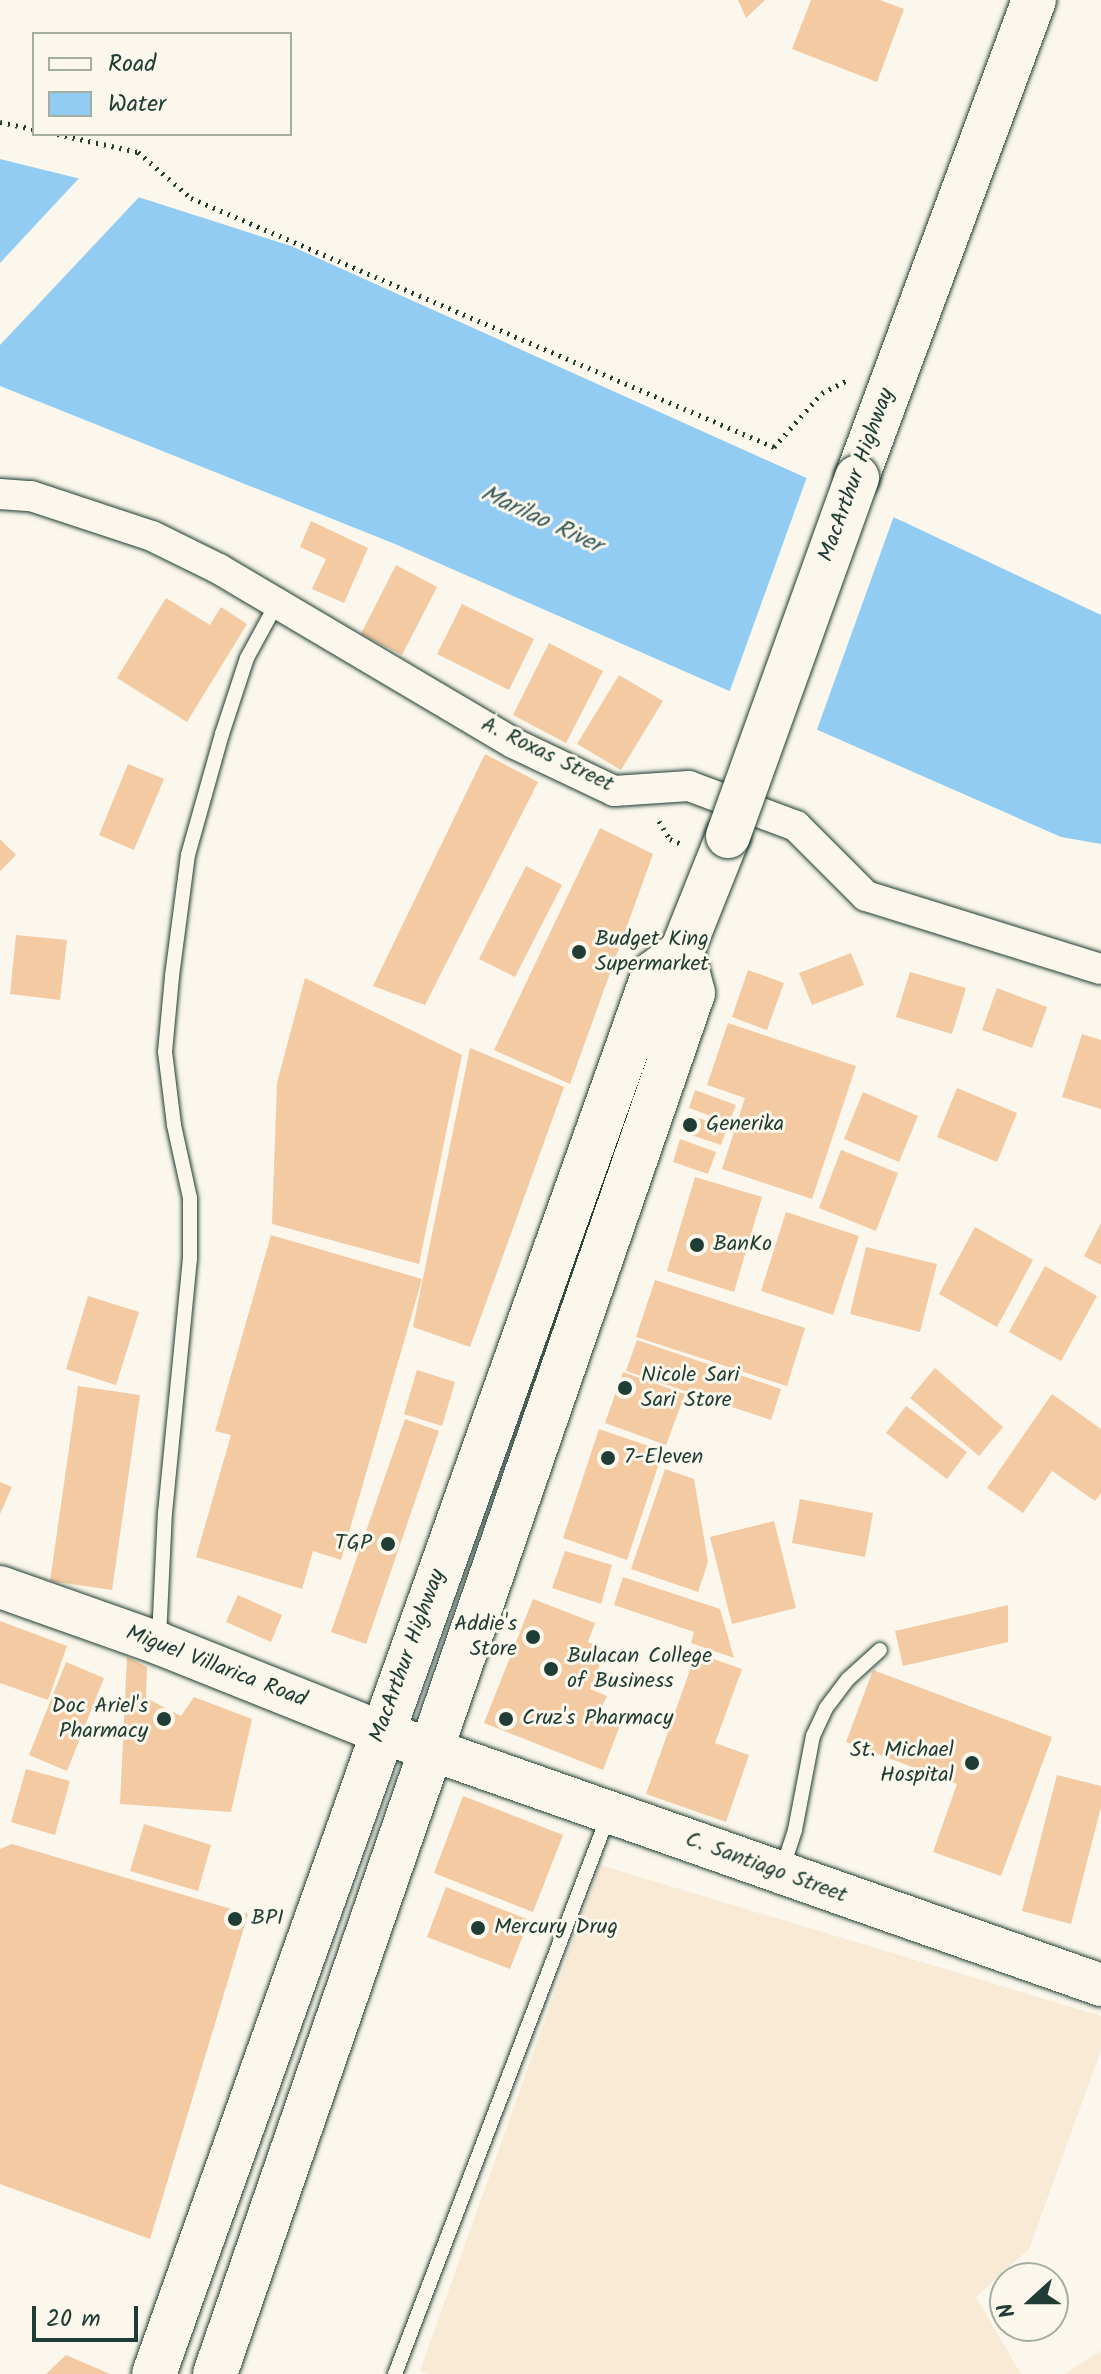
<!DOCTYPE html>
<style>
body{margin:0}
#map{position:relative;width:1101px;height:2374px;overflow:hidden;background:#fbf7ec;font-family:Kalam,sans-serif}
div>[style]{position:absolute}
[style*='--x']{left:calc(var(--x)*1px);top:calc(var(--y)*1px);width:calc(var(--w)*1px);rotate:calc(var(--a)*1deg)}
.built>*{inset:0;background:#f9ead6}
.water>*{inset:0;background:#93ccf2}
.pier>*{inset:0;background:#fbf7ec}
.building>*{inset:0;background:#f3caa2}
.path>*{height:5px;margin-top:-2.5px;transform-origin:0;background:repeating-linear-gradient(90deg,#1f3d34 0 2px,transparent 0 8px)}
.roads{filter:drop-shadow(0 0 2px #1f3d34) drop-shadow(0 0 2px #1f3d34)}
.service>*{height:14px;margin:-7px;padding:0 7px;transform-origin:7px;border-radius:7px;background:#fbf7ec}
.minor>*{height:30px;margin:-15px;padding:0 15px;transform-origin:15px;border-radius:15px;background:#fbf7ec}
.secondary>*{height:42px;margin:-21px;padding:0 21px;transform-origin:21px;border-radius:21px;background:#fbf7ec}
.trunk>*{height:44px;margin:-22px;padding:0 22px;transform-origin:22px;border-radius:22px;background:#fbf7ec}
.bridges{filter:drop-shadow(0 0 2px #1f3d34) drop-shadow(0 0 2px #1f3d34)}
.trunk-bridge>*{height:44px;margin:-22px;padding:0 22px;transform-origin:22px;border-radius:22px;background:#fbf7ec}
.dots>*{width:22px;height:22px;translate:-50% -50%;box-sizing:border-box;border:4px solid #fbf7ec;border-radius:50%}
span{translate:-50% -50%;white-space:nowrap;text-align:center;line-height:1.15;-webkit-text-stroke:6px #fbf7ec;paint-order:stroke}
.street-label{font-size:22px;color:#1f3d34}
.poi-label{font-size:22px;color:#1f3d34}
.left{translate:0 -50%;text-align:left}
.right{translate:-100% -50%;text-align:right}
.water-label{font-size:24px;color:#365a5a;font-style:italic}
.legend{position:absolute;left:32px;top:32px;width:260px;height:104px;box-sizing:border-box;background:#fbf7ec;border:2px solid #a3ada2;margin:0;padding:10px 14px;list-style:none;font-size:24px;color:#1f3d34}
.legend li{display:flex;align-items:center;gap:16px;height:40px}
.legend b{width:40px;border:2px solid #a3ada2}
.north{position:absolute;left:989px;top:2262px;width:80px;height:80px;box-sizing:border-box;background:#fbf7ec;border:2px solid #a3ada2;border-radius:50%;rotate:249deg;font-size:22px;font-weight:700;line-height:32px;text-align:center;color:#1f3d34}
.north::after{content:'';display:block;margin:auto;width:28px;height:36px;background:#1f3d34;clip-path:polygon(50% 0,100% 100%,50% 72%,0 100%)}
.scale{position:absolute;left:32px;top:2306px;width:106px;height:36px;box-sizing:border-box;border:4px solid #1f3d34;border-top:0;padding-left:10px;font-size:24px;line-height:28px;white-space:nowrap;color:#1f3d34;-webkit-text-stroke:6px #fbf7ec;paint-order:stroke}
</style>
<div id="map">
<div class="built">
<i style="clip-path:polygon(600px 1865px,1101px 2016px,1101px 2050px,1029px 2249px,976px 2297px,1021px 2374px,429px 2374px,420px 2371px)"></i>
<i style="clip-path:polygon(1101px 2351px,1101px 2374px,1064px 2374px)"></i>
</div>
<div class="water">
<i style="clip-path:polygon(0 159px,85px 180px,291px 246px,902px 521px,1101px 615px,1101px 844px,1061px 837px,395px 544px,0 386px)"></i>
</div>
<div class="pier">
<i style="clip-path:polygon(82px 175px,142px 194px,0 345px,0 263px)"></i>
<i style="clip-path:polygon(808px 474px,895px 513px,815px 735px,728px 696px)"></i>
</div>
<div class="building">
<i style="clip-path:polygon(738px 0,765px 0,746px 18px)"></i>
<i style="clip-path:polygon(811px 0,880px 0,904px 9px,877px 82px,792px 49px)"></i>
<i style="clip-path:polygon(311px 521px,368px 548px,344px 603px,312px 589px,326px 559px,300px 547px)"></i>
<i style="clip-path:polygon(396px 565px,437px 587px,402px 655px,361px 634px)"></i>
<i style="clip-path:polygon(166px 598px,210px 625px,221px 607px,247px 624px,187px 722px,117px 678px)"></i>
<i style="clip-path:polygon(462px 604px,534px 639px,509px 690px,437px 654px)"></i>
<i style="clip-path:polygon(549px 643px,603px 671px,566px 743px,513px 715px)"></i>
<i style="clip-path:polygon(619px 675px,663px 701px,621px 770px,577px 744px)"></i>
<i style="clip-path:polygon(485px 754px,538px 782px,425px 1005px,373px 986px)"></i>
<i style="clip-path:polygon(128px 764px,164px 779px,134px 850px,99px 835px)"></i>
<i style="clip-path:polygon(600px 828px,653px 854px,570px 1084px,494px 1050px)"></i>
<i style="clip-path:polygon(0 839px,16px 855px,0 871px)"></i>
<i style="clip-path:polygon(526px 866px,562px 885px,515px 977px,479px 959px)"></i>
<i style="clip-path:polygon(16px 935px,67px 940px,60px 1000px,10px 994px)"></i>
<i style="clip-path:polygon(851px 953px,864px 985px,812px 1005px,799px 973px)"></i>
<i style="clip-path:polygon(748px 970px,784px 983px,767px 1030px,732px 1017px)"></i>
<i style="clip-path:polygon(910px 972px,966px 988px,952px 1034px,896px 1017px)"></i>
<i style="clip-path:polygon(305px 978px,462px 1055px,419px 1264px,272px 1224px,277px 1083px)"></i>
<i style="clip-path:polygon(997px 988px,1047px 1007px,1032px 1048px,982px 1030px)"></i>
<i style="clip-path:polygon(728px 1023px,856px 1066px,812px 1199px,722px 1169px,745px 1098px,707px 1085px)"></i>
<i style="clip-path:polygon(1082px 1034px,1101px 1040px,1101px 1109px,1062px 1097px)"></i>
<i style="clip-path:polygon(470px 1048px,564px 1087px,470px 1347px,413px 1327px)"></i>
<i style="clip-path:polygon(957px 1088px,1017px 1113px,997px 1162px,937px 1137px)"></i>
<i style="clip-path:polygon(695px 1090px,736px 1105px,729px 1123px,689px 1108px)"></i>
<i style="clip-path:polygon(863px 1092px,918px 1116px,899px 1162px,844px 1139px)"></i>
<i style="clip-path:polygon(687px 1114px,727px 1128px,721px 1145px,682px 1132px)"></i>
<i style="clip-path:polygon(680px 1139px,716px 1152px,708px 1174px,673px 1162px)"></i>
<i style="clip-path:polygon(841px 1150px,898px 1173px,876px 1231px,819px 1208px)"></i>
<i style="clip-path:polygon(695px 1177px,762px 1197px,734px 1292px,667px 1271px)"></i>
<i style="clip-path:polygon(786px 1212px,859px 1236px,833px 1315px,761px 1291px)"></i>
<i style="clip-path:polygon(1101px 1223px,1101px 1265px,1084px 1256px)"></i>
<i style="clip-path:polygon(975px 1227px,1033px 1260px,997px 1327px,939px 1294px)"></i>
<i style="clip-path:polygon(271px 1235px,422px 1279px,341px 1560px,313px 1551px,302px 1589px,196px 1557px,231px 1435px,215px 1431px)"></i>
<i style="clip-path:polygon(866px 1247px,937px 1264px,920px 1332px,850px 1314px)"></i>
<i style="clip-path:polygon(1045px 1266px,1097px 1296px,1061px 1361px,1009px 1332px)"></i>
<i style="clip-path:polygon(655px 1280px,805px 1328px,787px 1386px,636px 1337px)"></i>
<i style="clip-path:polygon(88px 1296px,139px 1312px,116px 1385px,66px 1369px)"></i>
<i style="clip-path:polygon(637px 1340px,781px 1389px,771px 1420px,626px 1371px)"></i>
<i style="clip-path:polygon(935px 1368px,1003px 1427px,979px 1456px,910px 1398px)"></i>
<i style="clip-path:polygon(417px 1370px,455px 1382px,442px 1426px,404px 1414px)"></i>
<i style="clip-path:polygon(623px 1372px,685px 1394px,666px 1445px,605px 1423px)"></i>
<i style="clip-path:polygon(78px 1386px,140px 1395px,112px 1590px,50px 1581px)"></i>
<i style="clip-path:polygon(1052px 1394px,1101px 1429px,1101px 1493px,1095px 1501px,1052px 1471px,1023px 1513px,987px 1488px)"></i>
<i style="clip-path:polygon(906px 1406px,967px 1452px,947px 1479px,886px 1433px)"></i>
<i style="clip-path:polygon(405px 1419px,439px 1431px,366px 1644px,331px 1632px)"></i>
<i style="clip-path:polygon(599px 1429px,663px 1451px,627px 1560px,563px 1538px)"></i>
<i style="clip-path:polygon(665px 1469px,694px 1479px,708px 1562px,698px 1592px,631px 1569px)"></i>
<i style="clip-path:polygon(0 1482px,12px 1487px,0 1514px)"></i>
<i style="clip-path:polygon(800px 1499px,873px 1513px,865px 1557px,792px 1543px)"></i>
<i style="clip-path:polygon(774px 1521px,796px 1608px,732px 1624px,710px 1537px)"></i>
<i style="clip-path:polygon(565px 1551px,612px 1565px,601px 1604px,552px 1588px)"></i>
<i style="clip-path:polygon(623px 1577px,720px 1609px,734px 1658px,691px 1643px,694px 1632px,614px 1605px)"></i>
<i style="clip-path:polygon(238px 1595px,282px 1615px,271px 1642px,226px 1622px)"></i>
<i style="clip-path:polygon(533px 1599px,595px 1623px,588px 1642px,606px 1650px,590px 1689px,607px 1696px,600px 1711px,622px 1720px,603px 1770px,484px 1723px)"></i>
<i style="clip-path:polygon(1008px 1605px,1008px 1642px,903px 1666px,895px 1631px)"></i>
<i style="clip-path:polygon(0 1621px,67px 1646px,48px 1700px,0 1683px)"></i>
<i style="clip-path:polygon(696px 1653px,742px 1669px,715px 1743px,749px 1755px,726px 1822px,646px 1794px)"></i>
<i style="clip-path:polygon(127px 1657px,147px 1667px,146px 1698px,181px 1716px,194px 1697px,252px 1719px,231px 1812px,120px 1804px)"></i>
<i style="clip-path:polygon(66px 1662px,104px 1678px,67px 1771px,29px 1755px)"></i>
<i style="clip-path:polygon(873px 1670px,1052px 1737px,1001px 1876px,933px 1852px,957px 1784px,846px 1742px)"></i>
<i style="clip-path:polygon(26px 1769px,70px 1781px,55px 1835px,11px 1822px)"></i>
<i style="clip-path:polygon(1057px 1775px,1101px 1786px,1101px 1807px,1071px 1924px,1022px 1911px)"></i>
<i style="clip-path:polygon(463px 1796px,563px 1835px,533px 1912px,434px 1873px)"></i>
<i style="clip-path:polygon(144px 1824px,211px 1845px,198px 1891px,130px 1871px)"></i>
<i style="clip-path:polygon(12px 1844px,248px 1914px,150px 2239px,0 2184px,0 1849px)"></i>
<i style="clip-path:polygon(446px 1887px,529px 1920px,510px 1969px,427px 1937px)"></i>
<i style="clip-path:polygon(66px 2355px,110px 2374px,46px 2374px)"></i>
</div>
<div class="path">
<i style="--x:0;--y:122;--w:35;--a:12"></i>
<i style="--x:57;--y:134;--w:83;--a:12.5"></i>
<i style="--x:138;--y:152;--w:70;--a:41"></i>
<i style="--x:191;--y:198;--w:634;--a:23.13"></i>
<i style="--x:774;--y:447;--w:72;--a:-48.4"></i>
<i style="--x:822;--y:393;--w:31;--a:-27"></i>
<i style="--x:659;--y:821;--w:21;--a:59"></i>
<i style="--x:670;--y:839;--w:12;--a:24"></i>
</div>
<div class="roads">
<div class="service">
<i style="--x:159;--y:1638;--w:125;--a:-87.3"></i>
<i style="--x:165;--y:1513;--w:255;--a:-84.4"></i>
<i style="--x:190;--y:1259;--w:61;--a:-90"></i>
<i style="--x:190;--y:1198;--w:75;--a:-102.4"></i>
<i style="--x:174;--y:1125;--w:74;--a:-97"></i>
<i style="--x:165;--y:1052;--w:76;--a:-84.7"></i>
<i style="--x:172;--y:976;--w:122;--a:-82.5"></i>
<i style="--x:188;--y:855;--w:126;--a:-74.3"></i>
<i style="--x:222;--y:734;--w:80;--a:-71.8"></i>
<i style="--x:247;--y:658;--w:63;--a:-61.4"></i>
<i style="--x:782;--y:1870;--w:42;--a:-72"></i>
<i style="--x:795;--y:1830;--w:96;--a:-79.2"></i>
<i style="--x:813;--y:1736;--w:31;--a:-65"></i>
<i style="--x:826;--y:1708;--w:36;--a:-53"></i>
<i style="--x:848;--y:1679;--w:43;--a:-42.2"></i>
<i style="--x:395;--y:2374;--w:599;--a:-69.09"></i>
</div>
<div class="minor">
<i style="--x:0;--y:494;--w:31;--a:4"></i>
<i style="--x:31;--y:496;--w:127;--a:18.3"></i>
<i style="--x:152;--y:536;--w:75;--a:26.2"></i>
<i style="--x:219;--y:569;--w:342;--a:30.6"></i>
<i style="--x:513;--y:743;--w:112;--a:25.4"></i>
<i style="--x:614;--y:791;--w:75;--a:-3.8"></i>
<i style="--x:689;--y:786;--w:114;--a:20.5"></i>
<i style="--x:796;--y:826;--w:99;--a:45"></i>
<i style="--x:866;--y:896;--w:246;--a:17.3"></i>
</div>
<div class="secondary">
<i style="--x:0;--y:1587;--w:168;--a:19.5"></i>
<i style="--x:158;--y:1643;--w:240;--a:21.8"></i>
<i style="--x:381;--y:1732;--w:763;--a:19.36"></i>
</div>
<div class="trunk">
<i style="--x:857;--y:477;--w:509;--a:-69.64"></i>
<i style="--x:154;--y:2374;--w:1488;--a:-70.36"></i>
<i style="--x:654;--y:973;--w:36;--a:-38"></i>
<i style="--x:682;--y:951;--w:124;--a:-68.2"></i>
<i style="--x:215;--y:2374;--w:1461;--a:-70.91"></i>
<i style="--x:693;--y:993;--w:43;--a:-104.7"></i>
</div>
</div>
<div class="bridges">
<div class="trunk-bridge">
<i style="--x:728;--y:836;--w:381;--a:-70.2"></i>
</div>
</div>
<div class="dots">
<i style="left:579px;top:952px;background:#1f3d34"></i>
<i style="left:690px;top:1125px;background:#1f3d34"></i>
<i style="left:697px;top:1245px;background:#1f3d34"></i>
<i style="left:625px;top:1388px;background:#1f3d34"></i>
<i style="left:608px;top:1458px;background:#1f3d34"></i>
<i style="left:388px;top:1544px;background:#1f3d34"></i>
<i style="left:533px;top:1637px;background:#1f3d34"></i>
<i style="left:551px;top:1669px;background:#1f3d34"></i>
<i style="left:164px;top:1719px;background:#1f3d34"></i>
<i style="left:506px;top:1719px;background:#1f3d34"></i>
<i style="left:972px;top:1763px;background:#1f3d34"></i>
<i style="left:235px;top:1919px;background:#1f3d34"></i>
<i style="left:478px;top:1928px;background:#1f3d34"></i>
</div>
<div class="street-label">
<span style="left:857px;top:475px;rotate:-70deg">MacArthur Highway</span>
<span style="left:547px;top:755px;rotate:26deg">A. Roxas Street</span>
<span style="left:408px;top:1656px;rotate:-70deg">MacArthur Highway</span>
<span style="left:216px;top:1667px;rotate:21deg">Miguel Villarica Road</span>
<span style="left:766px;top:1868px;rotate:20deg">C. Santiago Street</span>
</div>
<div class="poi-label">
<span class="left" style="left:595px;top:952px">Budget King<br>Supermarket</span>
<span class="left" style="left:706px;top:1125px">Generika</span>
<span class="left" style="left:713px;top:1245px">BanKo</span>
<span class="left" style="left:641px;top:1388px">Nicole Sari<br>Sari Store</span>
<span class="left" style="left:624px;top:1458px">7-Eleven</span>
<span class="right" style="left:372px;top:1544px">TGP</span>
<span class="right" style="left:517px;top:1637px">Addie's<br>Store</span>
<span class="left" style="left:567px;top:1669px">Bulacan College<br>of Business</span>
<span class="right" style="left:148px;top:1719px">Doc Ariel's<br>Pharmacy</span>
<span class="left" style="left:522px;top:1719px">Cruz's Pharmacy</span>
<span class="right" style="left:954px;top:1763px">St. Michael<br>Hospital</span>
<span class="left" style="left:251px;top:1919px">BPI</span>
<span class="left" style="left:494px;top:1928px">Mercury Drug</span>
</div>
<div class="water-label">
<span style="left:541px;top:520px;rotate:25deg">Marilao River</span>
</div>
<ul class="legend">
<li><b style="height:10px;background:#fbf7ec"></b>Road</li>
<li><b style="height:22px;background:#93ccf2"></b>Water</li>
</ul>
<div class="north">N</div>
<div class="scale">20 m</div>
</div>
